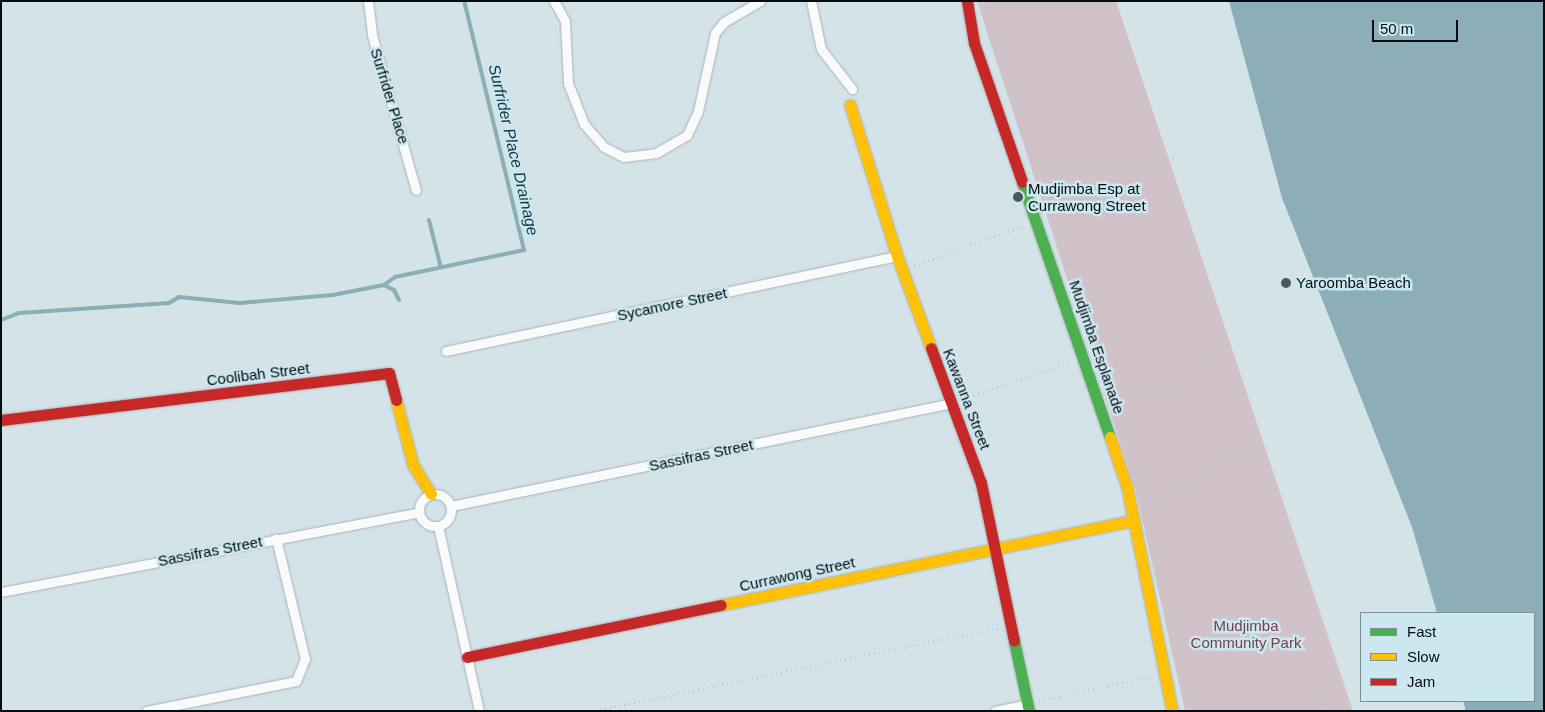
<!DOCTYPE html>
<style>
body{margin:0}
#map{position:relative;width:1545px;height:712px;overflow:hidden;background:#d4e3e7;font-family:Arial,sans-serif}
div>[style]{position:absolute}
[style*='--x']{left:calc(var(--x)*1px);top:calc(var(--y)*1px);width:calc(var(--w)*1px);rotate:calc(var(--a)*1deg)}
.forest>*{inset:0;background:#d1c1c9}
.water>*{inset:0;background:#8baeb9}
.stream>*{height:4px;margin:-2px;padding:0 2px;transform-origin:2px;border-radius:2px;background:#8baeb9}
.path>*{height:2px;margin-top:-1px;transform-origin:0;background:repeating-linear-gradient(90deg,#bdc2c3 0 1px,transparent 0 5px)}
.roads{filter:drop-shadow(0 0 1px #a7b3b6) drop-shadow(0 0 1px #a7b3b6)}
.street>*{height:9px;margin:-4.5px;padding:0 4.5px;transform-origin:4.5px;border-radius:4.5px;background:#f9fbfb}
.street>.ring{margin:-4.5px;padding:0;box-sizing:content-box;background:none;border:9px solid #f9fbfb;border-radius:50%}
.fast>*{height:11px;margin:-5.5px;padding:0 5.5px;transform-origin:5.5px;border-radius:5.5px;background:#4caf50}
.slow>*{height:11px;margin:-5.5px;padding:0 5.5px;transform-origin:5.5px;border-radius:5.5px;background:#ffc107}
.jam>*{height:11px;margin:-5.5px;padding:0 5.5px;transform-origin:5.5px;border-radius:5.5px;background:#c62828}
.dots>*{width:14px;height:14px;translate:-50% -50%;box-sizing:border-box;border:2px solid #cce7ef;border-radius:50%}
span{translate:-50% -50%;white-space:nowrap;text-align:center;line-height:1.15;-webkit-text-stroke:5px #cce7ef;paint-order:stroke}
.street-label{font-size:15px;color:#050d10}
.poi-label{font-size:15px;color:#050d10}
.left{translate:0 -50%;text-align:left}
.park-label{font-size:15px;color:#784052}
.water-label{font-size:16px;color:#0e3843;font-style:italic}
.frame{position:absolute;inset:0;border:2px solid #050d10;pointer-events:none}
.legend{position:absolute;left:1360px;top:612px;width:175px;height:90px;box-sizing:border-box;background:#cce7ef;border:1px solid #7c9096;margin:0;padding:6px 9px;list-style:none;font-size:15px;color:#050d10}
.legend li{display:flex;align-items:center;gap:10px;height:25px}
.legend b{width:25px;border:1px solid #7c9096}
.scale{position:absolute;left:1372px;top:20px;width:86px;height:22px;box-sizing:border-box;border:2px solid #050d10;border-top:0;padding-left:6px;font-size:15px;line-height:18px;white-space:nowrap;color:#050d10;-webkit-text-stroke:4px #cce7ef;paint-order:stroke}
</style>
<div id="map">
<div class="forest">
<i style="clip-path:polygon(977px 1px,1116px 1px,1353px 711px,1185px 711px,1136px 491px)"></i>
</div>
<div class="water">
<i style="clip-path:polygon(1229px 1px,1544px 1px,1544px 711px,1466px 711px,1463px 701px,1534px 701px,1534px 613px,1437px 613px,1412px 527px,1282px 198px)"></i>
</div>
<div class="stream">
<i style="--x:429;--y:220;--w:49;--a:76"></i>
<i style="--x:384;--y:285;--w:14;--a:-36"></i>
<i style="--x:395;--y:277;--w:132;--a:-11.8"></i>
<i style="--x:524;--y:250;--w:256;--a:-103.5"></i>
<i style="--x:1;--y:320;--w:19;--a:-21"></i>
<i style="--x:19;--y:313;--w:150;--a:-3.8"></i>
<i style="--x:169;--y:303;--w:12;--a:-31"></i>
<i style="--x:179;--y:297;--w:61;--a:5.6"></i>
<i style="--x:240;--y:303;--w:93;--a:-4.9"></i>
<i style="--x:333;--y:295;--w:52;--a:-11.1"></i>
<i style="--x:384;--y:285;--w:11;--a:27"></i>
<i style="--x:394;--y:290;--w:11;--a:63"></i>
</div>
<div class="path">
<i style="--x:984;--y:1;--w:34;--a:82"></i>
<i style="--x:989;--y:35;--w:470;--a:71.1"></i>
<i style="--x:1141;--y:480;--w:161;--a:79.2"></i>
<i style="--x:1036;--y:173;--w:78;--a:-2.2"></i>
<i style="--x:1114;--y:170;--w:62;--a:-12"></i>
<i style="--x:914;--y:266;--w:118;--a:-19.8"></i>
<i style="--x:964;--y:399;--w:112;--a:-19.2"></i>
<i style="--x:1114;--y:413;--w:39;--a:-24"></i>
<i style="--x:1150;--y:397;--w:19;--a:6"></i>
<i style="--x:1169;--y:399;--w:49;--a:-50.8"></i>
<i style="--x:1200;--y:361;--w:35;--a:-29"></i>
<i style="--x:1146;--y:504;--w:70;--a:-31"></i>
<i style="--x:1206;--y:468;--w:57;--a:-22.5"></i>
<i style="--x:1179;--y:682;--w:37;--a:52"></i>
<i style="--x:1039;--y:701;--w:116;--a:-12"></i>
<i style="--x:595;--y:711;--w:412;--a:-11.6"></i>
<i style="--x:1322;--y:711;--w:37;--a:-79"></i>
<i style="--x:1329;--y:675;--w:14;--a:-30"></i>
</div>
<div class="roads">
<div class="street">
<i style="--x:368;--y:1;--w:34;--a:83"></i>
<i style="--x:372;--y:35;--w:161;--a:74.2"></i>
<i style="--x:554;--y:1;--w:23;--a:61"></i>
<i style="--x:565;--y:21;--w:62;--a:87.2"></i>
<i style="--x:568;--y:83;--w:44;--a:68.7"></i>
<i style="--x:584;--y:124;--w:30;--a:49"></i>
<i style="--x:604;--y:147;--w:22;--a:27"></i>
<i style="--x:624;--y:157;--w:32;--a:-7"></i>
<i style="--x:656;--y:153;--w:36;--a:-30"></i>
<i style="--x:687;--y:135;--w:26;--a:-65"></i>
<i style="--x:698;--y:111;--w:80;--a:-77.7"></i>
<i style="--x:715;--y:33;--w:14;--a:-51"></i>
<i style="--x:724;--y:22;--w:42;--a:-30.3"></i>
<i style="--x:811;--y:1;--w:49;--a:78.2"></i>
<i style="--x:821;--y:49;--w:51;--a:52.2"></i>
<i style="--x:446;--y:351;--w:461;--a:-11.9"></i>
<i class="ring" style="left:419px;top:494px;width:23px;height:23px"></i>
<i style="--x:451;--y:506;--w:511;--a:-11.62"></i>
<i style="--x:438;--y:526;--w:189;--a:77.5"></i>
<i style="--x:1;--y:592;--w:426;--a:-10.8"></i>
<i style="--x:146;--y:711;--w:153;--a:-11.3"></i>
<i style="--x:296;--y:681;--w:24;--a:-68"></i>
<i style="--x:305;--y:659;--w:124;--a:-103.5"></i>
<i style="--x:995;--y:711;--w:33;--a:-12"></i>
</div>
<div class="fast">
<i style="--x:1022;--y:182;--w:270;--a:71"></i>
<i style="--x:1014;--y:641;--w:72;--a:77.9"></i>
</div>
<div class="slow">
<i style="--x:850;--y:105;--w:158;--a:72.7"></i>
<i style="--x:897;--y:256;--w:98;--a:69.7"></i>
<i style="--x:396;--y:400;--w:67;--a:75.3"></i>
<i style="--x:413;--y:465;--w:34;--a:58"></i>
<i style="--x:1110;--y:437;--w:53;--a:71.2"></i>
<i style="--x:1127;--y:487;--w:228;--a:78.6"></i>
<i style="--x:721;--y:605;--w:422;--a:-11.6"></i>
</div>
<div class="jam">
<i style="--x:967;--y:1;--w:43;--a:80.5"></i>
<i style="--x:974;--y:43;--w:147;--a:70.9"></i>
<i style="--x:931;--y:348;--w:144;--a:69.7"></i>
<i style="--x:981;--y:483;--w:161;--a:78.2"></i>
<i style="--x:1;--y:420;--w:391;--a:-6.9"></i>
<i style="--x:389;--y:373;--w:28;--a:75"></i>
<i style="--x:467;--y:657;--w:259;--a:-11.6"></i>
</div>
</div>
<div class="dots">
<i style="left:1018px;top:197px;background:#4d585b"></i>
<i style="left:1286px;top:283px;background:#4d585b"></i>
</div>
<div class="street-label">
<span style="left:390px;top:96px;rotate:73deg">Surfrider Place</span>
<span style="left:672px;top:304px;rotate:-12deg">Sycamore Street</span>
<span style="left:1097px;top:347px;rotate:71deg">Mudjimba Esplanade</span>
<span style="left:258px;top:374px;rotate:-7deg">Coolibah Street</span>
<span style="left:967px;top:399px;rotate:69deg">Kawanna Street</span>
<span style="left:701px;top:455px;rotate:-12deg">Sassifras Street</span>
<span style="left:210px;top:551px;rotate:-11deg">Sassifras Street</span>
<span style="left:797px;top:574px;rotate:-12deg">Currawong Street</span>
</div>
<div class="poi-label">
<span class="left" style="left:1028px;top:197px">Mudjimba Esp at<br>Currawong Street</span>
<span class="left" style="left:1296px;top:283px">Yaroomba Beach</span>
</div>
<div class="park-label">
<span style="left:1246px;top:634px">Mudjimba<br>Community Park</span>
</div>
<div class="water-label">
<span style="left:513px;top:150px;rotate:77deg">Surfrider Place Drainage</span>
</div>
<div class="frame"></div>
<ul class="legend">
<li><b style="height:6px;background:#4caf50"></b>Fast</li>
<li><b style="height:6px;background:#ffc107"></b>Slow</li>
<li><b style="height:6px;background:#c62828"></b>Jam</li>
</ul>
<div class="scale">50 m</div>
</div>
